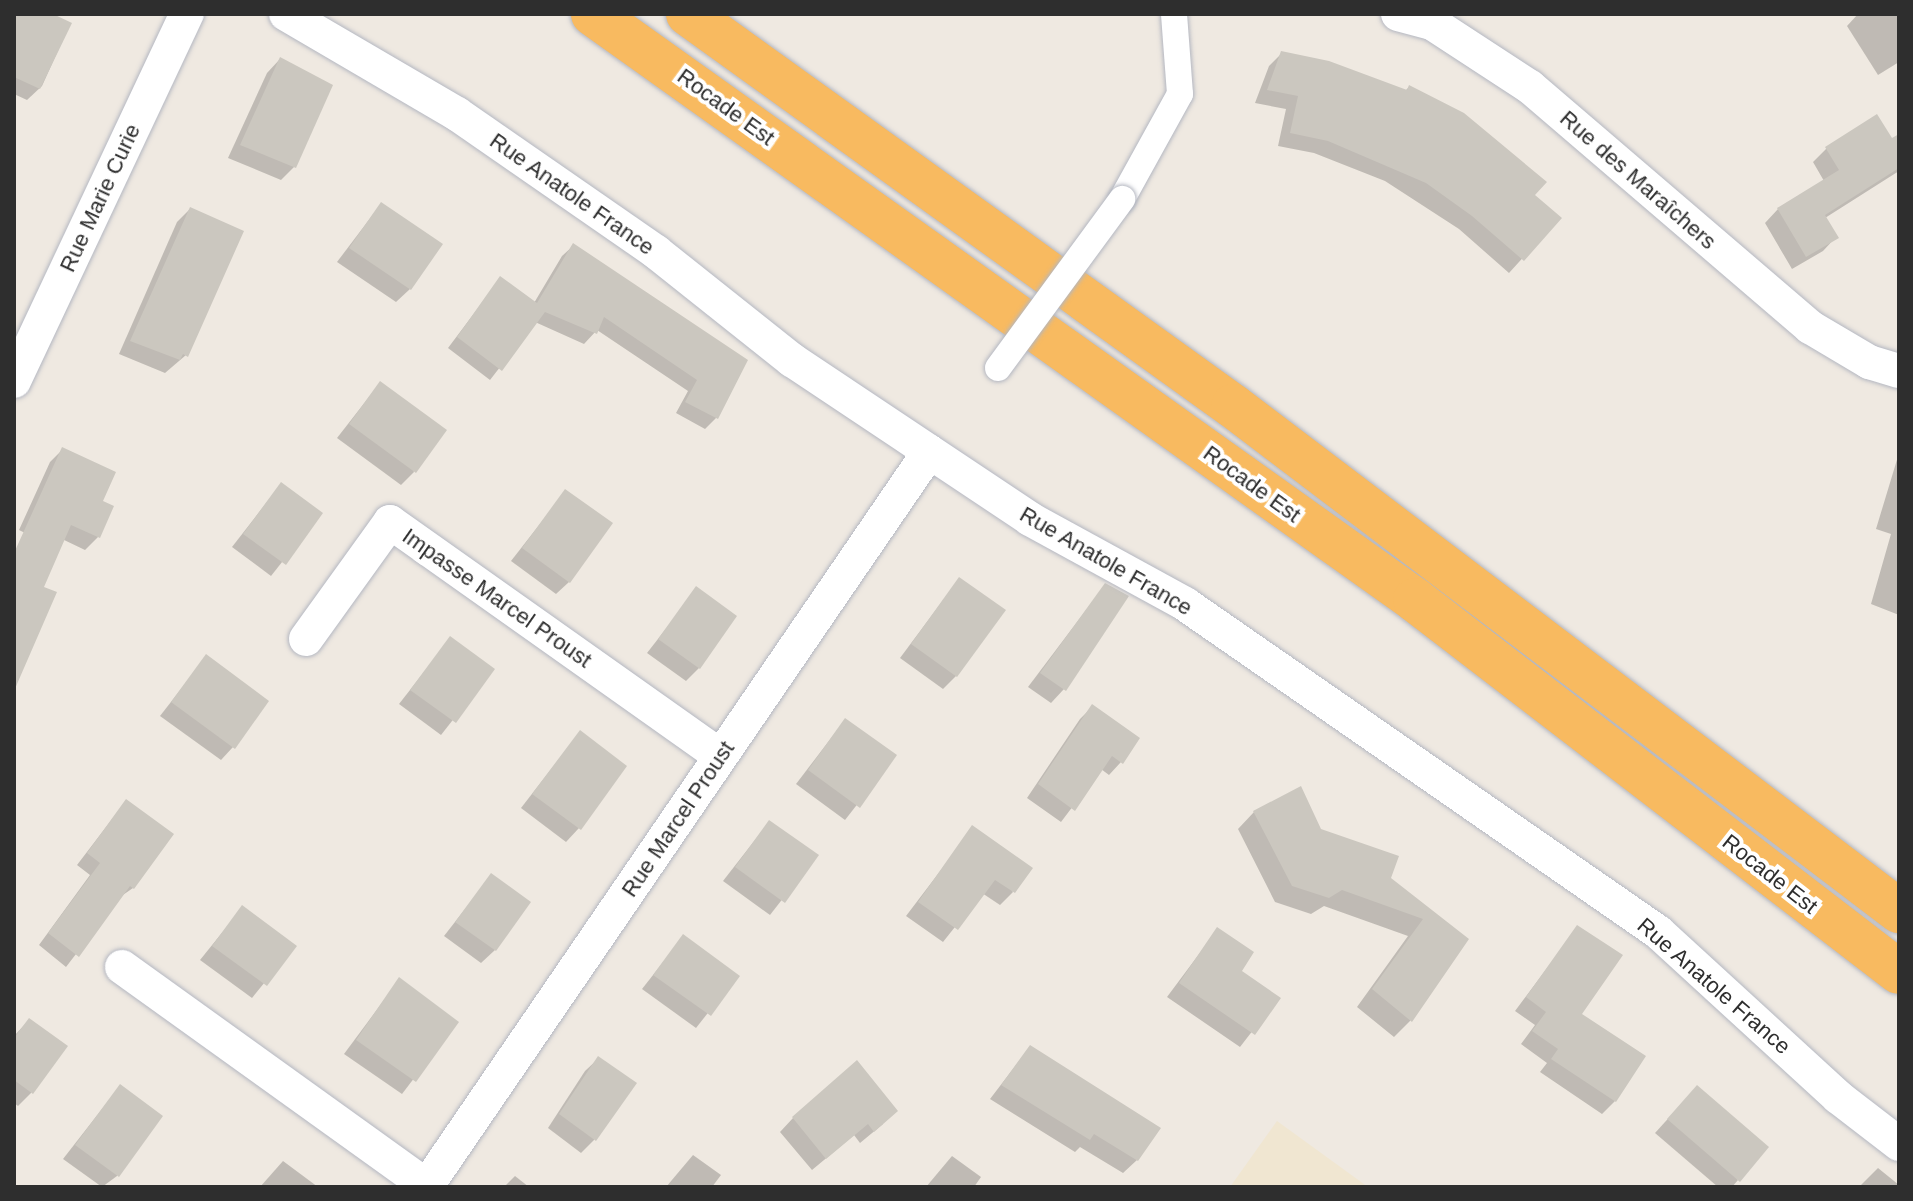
<!DOCTYPE html>
<meta charset="utf-8">
<style>
body{margin:0}
#map{position:relative;width:1913px;height:1201px;overflow:hidden;background:#efe9e1;font-family:Helvetica,sans-serif}
div>[style]{position:absolute}
[style*='--x']{left:calc(var(--x)*1px);top:calc(var(--y)*1px);width:calc(var(--w)*1px);rotate:calc(var(--a)*1deg)}
.education>*{inset:0;background:#f0e6d1}
.shadow>*{inset:0;background:#0003}
.building>*{inset:0;background:#cbc7bf}
.roads{filter:drop-shadow(0 0 2px #b4b7c1) drop-shadow(0 0 2px #b4b7c1)}
.pedestrian>*{height:26px;margin:-13px;padding:0 13px;transform-origin:13px;border-radius:13px;background:#fff}
.minor>*{height:34px;margin:-17px;padding:0 17px;transform-origin:17px;border-radius:17px;background:#fff}
.trunk>*{height:44px;margin:-22px;padding:0 22px;transform-origin:22px;border-radius:22px;background:#f8ba60}
.bridges{filter:drop-shadow(0 0 2px #b4b7c1) drop-shadow(0 0 2px #b4b7c1)}
.pedestrian-bridge>*{height:26px;margin:-13px;padding:0 13px;transform-origin:13px;border-radius:13px;background:#fff}
span{translate:-50% -50%;white-space:nowrap;text-align:center;line-height:1.15;-webkit-text-stroke:8px #fff;paint-order:stroke}
.street-label{font-size:22px;color:#2e2e2e}
.frame{position:absolute;inset:0;border:16px solid #2e2e2e;pointer-events:none}
</style>
<div id="map">
<div class="education">
<i style="clip-path:polygon(1277px 1121px,1368px 1187px,1230px 1187px)"></i>
</div>
<div class="shadow">
<i style="clip-path:polygon(14px 14px,48px 14px,70px 24px,42px 86px,27px 100px,14px 94px)"></i>
<i style="clip-path:polygon(1858px 14px,1899px 14px,1899px 62px,1878px 75px,1847px 26px)"></i>
<i style="clip-path:polygon(1282px 53px,1405px 91px,1409px 87px,1559px 218px,1509px 273px,1459px 229px,1385px 181px,1314px 153px,1278px 146px,1286px 109px,1255px 103px,1269px 66px)"></i>
<i style="clip-path:polygon(280px 59px,294px 167px,281px 180px,228px 158px,267px 73px)"></i>
<i style="clip-path:polygon(1877px 116px,1892px 141px,1899px 136px,1899px 171px,1825px 218px,1836px 237px,1823px 251px,1792px 269px,1765px 223px,1778px 209px,1824px 181px,1813px 162px,1826px 149px)"></i>
<i style="clip-path:polygon(381px 204px,410px 289px,396px 302px,337px 262px)"></i>
<i style="clip-path:polygon(190px 209px,186px 355px,165px 373px,119px 354px,177px 222px)"></i>
<i style="clip-path:polygon(573px 246px,745px 360px,716px 418px,705px 429px,676px 413px,688px 391px,597px 330px,584px 344px,535px 322px,490px 380px,448px 348px,500px 279px,534px 303px,562px 256px)"></i>
<i style="clip-path:polygon(380px 383px,414px 472px,401px 485px,337px 438px)"></i>
<i style="clip-path:polygon(62px 450px,100px 502px,111px 507px,98px 537px,85px 550px,62px 539px,14px 658px,14px 558px,25px 533px,19px 530px,50px 462px)"></i>
<i style="clip-path:polygon(1899px 453px,1899px 615px,1871px 604px,1891px 534px,1876px 529px)"></i>
<i style="clip-path:polygon(281px 484px,320px 514px,271px 576px,232px 547px)"></i>
<i style="clip-path:polygon(565px 492px,569px 582px,556px 594px,511px 561px)"></i>
<i style="clip-path:polygon(959px 579px,956px 676px,943px 689px,900px 658px)"></i>
<i style="clip-path:polygon(1105px 585px,1064px 689px,1051px 703px,1028px 687px)"></i>
<i style="clip-path:polygon(697px 589px,699px 668px,686px 681px,647px 653px)"></i>
<i style="clip-path:polygon(450px 639px,492px 670px,441px 735px,399px 704px)"></i>
<i style="clip-path:polygon(206px 657px,233px 747px,221px 760px,160px 716px)"></i>
<i style="clip-path:polygon(1092px 707px,1121px 762px,1109px 775px,1101px 769px,1061px 822px,1027px 798px,1080px 719px)"></i>
<i style="clip-path:polygon(845px 720px,895px 756px,845px 820px,796px 784px)"></i>
<i style="clip-path:polygon(580px 732px,579px 828px,566px 842px,521px 808px)"></i>
<i style="clip-path:polygon(126px 801px,133px 888px,120px 897px,66px 967px,39px 945px,90px 875px,77px 865px)"></i>
<i style="clip-path:polygon(1254px 812px,1319px 830px,1466px 939px,1410px 1021px,1394px 1037px,1357px 1007px,1408px 936px,1324px 906px,1311px 914px,1275px 902px,1238px 829px)"></i>
<i style="clip-path:polygon(769px 822px,816px 856px,770px 915px,723px 881px)"></i>
<i style="clip-path:polygon(973px 828px,1013px 892px,1000px 905px,982px 893px,943px 942px,906px 916px)"></i>
<i style="clip-path:polygon(491px 876px,495px 950px,481px 963px,444px 936px)"></i>
<i style="clip-path:polygon(242px 908px,294px 946px,252px 998px,200px 960px)"></i>
<i style="clip-path:polygon(1577px 928px,1579px 1015px,1643px 1057px,1615px 1101px,1602px 1114px,1540px 1072px,1547px 1063px,1521px 1044px,1535px 1025px,1515px 1011px)"></i>
<i style="clip-path:polygon(1217px 930px,1239px 971px,1278px 998px,1240px 1047px,1167px 997px)"></i>
<i style="clip-path:polygon(683px 937px,737px 976px,696px 1028px,642px 989px)"></i>
<i style="clip-path:polygon(399px 980px,457px 1022px,402px 1094px,344px 1054px)"></i>
<i style="clip-path:polygon(29px 1020px,31px 1093px,18px 1106px,14px 1103px,14px 1036px)"></i>
<i style="clip-path:polygon(1030px 1047px,1137px 1160px,1123px 1173px,1080px 1147px,1075px 1152px,990px 1099px)"></i>
<i style="clip-path:polygon(599px 1058px,594px 1140px,581px 1153px,548px 1128px,585px 1071px)"></i>
<i style="clip-path:polygon(120px 1086px,117px 1176px,102px 1187px,63px 1159px)"></i>
<i style="clip-path:polygon(1684px 1101px,1738px 1180px,1732px 1187px,1718px 1187px,1655px 1133px)"></i>
<i style="clip-path:polygon(793px 1118px,883px 1124px,860px 1143px,854px 1135px,812px 1170px,780px 1132px)"></i>
<i style="clip-path:polygon(693px 1155px,721px 1175px,712px 1187px,666px 1187px)"></i>
<i style="clip-path:polygon(952px 1156px,981px 1177px,974px 1187px,926px 1187px)"></i>
<i style="clip-path:polygon(283px 1161px,318px 1187px,260px 1187px)"></i>
<i style="clip-path:polygon(1878px 1168px,1899px 1185px,1899px 1187px,1859px 1187px)"></i>
<i style="clip-path:polygon(515px 1176px,529px 1187px,504px 1187px)"></i>
</div>
<div class="building">
<i style="clip-path:polygon(14px 14px,53px 14px,72px 23px,40px 89px,14px 77px)"></i>
<i style="clip-path:polygon(1281px 51px,1329px 61px,1407px 90px,1409px 85px,1464px 113px,1547px 182px,1535px 195px,1562px 218px,1524px 261px,1472px 216px,1426px 183px,1328px 141px,1290px 133px,1298px 96px,1267px 90px)"></i>
<i style="clip-path:polygon(280px 57px,333px 85px,296px 168px,240px 145px)"></i>
<i style="clip-path:polygon(1877px 114px,1892px 138px,1899px 134px,1899px 168px,1825px 215px,1839px 238px,1806px 257px,1777px 208px,1839px 170px,1825px 147px)"></i>
<i style="clip-path:polygon(381px 202px,443px 244px,411px 290px,349px 248px)"></i>
<i style="clip-path:polygon(190px 207px,244px 231px,188px 357px,183px 354px,180px 360px,130px 341px)"></i>
<i style="clip-path:polygon(573px 243px,748px 360px,718px 419px,685px 402px,697px 380px,604px 317px,597px 334px,545px 312px,502px 371px,457px 337px,500px 276px,537px 303px)"></i>
<i style="clip-path:polygon(380px 381px,447px 430px,416px 473px,349px 424px)"></i>
<i style="clip-path:polygon(62px 447px,116px 472px,103px 501px,114px 506px,100px 538px,71px 525px,44px 587px,57px 592px,14px 691px,14px 553px)"></i>
<i style="clip-path:polygon(281px 482px,323px 513px,286px 565px,243px 534px)"></i>
<i style="clip-path:polygon(565px 489px,613px 523px,570px 583px,522px 548px)"></i>
<i style="clip-path:polygon(959px 577px,1006px 610px,957px 677px,911px 644px)"></i>
<i style="clip-path:polygon(1105px 583px,1129px 596px,1066px 691px,1040px 673px)"></i>
<i style="clip-path:polygon(696px 586px,737px 616px,700px 669px,658px 639px)"></i>
<i style="clip-path:polygon(450px 636px,495px 669px,456px 723px,410px 690px)"></i>
<i style="clip-path:polygon(206px 654px,269px 701px,235px 749px,171px 702px)"></i>
<i style="clip-path:polygon(1092px 704px,1140px 738px,1123px 764px,1112px 756px,1075px 811px,1038px 784px)"></i>
<i style="clip-path:polygon(845px 718px,897px 755px,860px 808px,808px 770px)"></i>
<i style="clip-path:polygon(580px 730px,627px 766px,581px 830px,532px 794px)"></i>
<i style="clip-path:polygon(1301px 786px,1321px 829px,1399px 856px,1391px 878px,1469px 939px,1412px 1022px,1372px 989px,1423px 919px,1342px 890px,1329px 898px,1292px 886px,1253px 811px)"></i>
<i style="clip-path:polygon(126px 799px,174px 834px,134px 889px,130px 886px,79px 957px,48px 933px,100px 863px,87px 853px)"></i>
<i style="clip-path:polygon(769px 820px,819px 855px,785px 903px,735px 867px)"></i>
<i style="clip-path:polygon(972px 825px,1033px 868px,1015px 893px,995px 880px,958px 930px,918px 902px)"></i>
<i style="clip-path:polygon(491px 873px,531px 902px,496px 951px,455px 922px)"></i>
<i style="clip-path:polygon(242px 905px,297px 946px,267px 986px,212px 946px)"></i>
<i style="clip-path:polygon(1577px 925px,1623px 955px,1582px 1014px,1646px 1056px,1616px 1102px,1551px 1059px,1558px 1049px,1532px 1031px,1546px 1012px,1526px 997px)"></i>
<i style="clip-path:polygon(1217px 927px,1254px 952px,1242px 971px,1281px 998px,1255px 1035px,1179px 983px)"></i>
<i style="clip-path:polygon(683px 934px,740px 976px,711px 1016px,653px 975px)"></i>
<i style="clip-path:polygon(399px 977px,459px 1022px,416px 1082px,356px 1040px)"></i>
<i style="clip-path:polygon(29px 1018px,68px 1046px,33px 1094px,14px 1080px,14px 1038px)"></i>
<i style="clip-path:polygon(1030px 1045px,1161px 1128px,1138px 1161px,1094px 1134px,1090px 1140px,1001px 1085px)"></i>
<i style="clip-path:polygon(598px 1056px,637px 1083px,596px 1141px,559px 1114px)"></i>
<i style="clip-path:polygon(857px 1060px,898px 1111px,874px 1132px,868px 1124px,826px 1159px,792px 1117px)"></i>
<i style="clip-path:polygon(120px 1084px,163px 1116px,119px 1177px,75px 1145px)"></i>
<i style="clip-path:polygon(1697px 1085px,1769px 1147px,1740px 1182px,1667px 1119px)"></i>
</div>
<div class="roads">
<div class="pedestrian">
<i style="--x:1122;--y:199;--w:120;--a:-61.1"></i>
<i style="--x:1180;--y:94;--w:80;--a:-94.3"></i>
</div>
<div class="minor">
<i style="--x:286;--y:14;--w:198;--a:30.3"></i>
<i style="--x:457;--y:114;--w:242;--a:34.7"></i>
<i style="--x:656;--y:252;--w:174;--a:38.5"></i>
<i style="--x:792;--y:360;--w:286;--a:33.7"></i>
<i style="--x:1030;--y:519;--w:177;--a:28.7"></i>
<i style="--x:1185;--y:604;--w:576;--a:34.74"></i>
<i style="--x:1658;--y:932;--w:244;--a:42.5"></i>
<i style="--x:1838;--y:1097;--w:77;--a:37.6"></i>
<i style="--x:1398;--y:14;--w:35;--a:15"></i>
<i style="--x:1432;--y:23;--w:117;--a:33.1"></i>
<i style="--x:1530;--y:87;--w:369;--a:40.6"></i>
<i style="--x:1810;--y:327;--w:69;--a:30.7"></i>
<i style="--x:1869;--y:362;--w:31;--a:17"></i>
<i style="--x:14;--y:381;--w:406;--a:-64.8"></i>
<i style="--x:306;--y:639;--w:144;--a:-54.3"></i>
<i style="--x:390;--y:522;--w:405;--a:35.3"></i>
<i style="--x:122;--y:967;--w:375;--a:35.7"></i>
<i style="--x:426;--y:1187;--w:891;--a:-55.61"></i>
</div>
<div class="trunk">
<i style="--x:593;--y:14;--w:1009;--a:35.48"></i>
<i style="--x:1415;--y:600;--w:610;--a:37.55"></i>
<i style="--x:688;--y:14;--w:671;--a:35.73"></i>
<i style="--x:1233;--y:406;--w:836;--a:37.17"></i>
</div>
</div>
<div class="bridges">
<div class="pedestrian-bridge">
<i style="--x:998;--y:368;--w:210;--a:-53.7"></i>
</div>
</div>
<div class="street-label">
<span style="left:726px;top:107px;rotate:36deg">Rocade Est</span>
<span style="left:1638px;top:180px;rotate:41deg">Rue des Maraîchers</span>
<span style="left:572px;top:194px;rotate:35deg">Rue Anatole France</span>
<span style="left:100px;top:198px;rotate:-65deg">Rue Marie Curie</span>
<span style="left:1252px;top:484px;rotate:36deg">Rocade Est</span>
<span style="left:1106px;top:561px;rotate:30deg">Rue Anatole France</span>
<span style="left:497px;top:598px;rotate:35deg">Impasse Marcel Proust</span>
<span style="left:678px;top:819px;rotate:-56deg">Rue Marcel Proust</span>
<span style="left:1770px;top:874px;rotate:38deg">Rocade Est</span>
<span style="left:1714px;top:986px;rotate:41deg">Rue Anatole France</span>
</div>
<div class="frame"></div>
</div>
